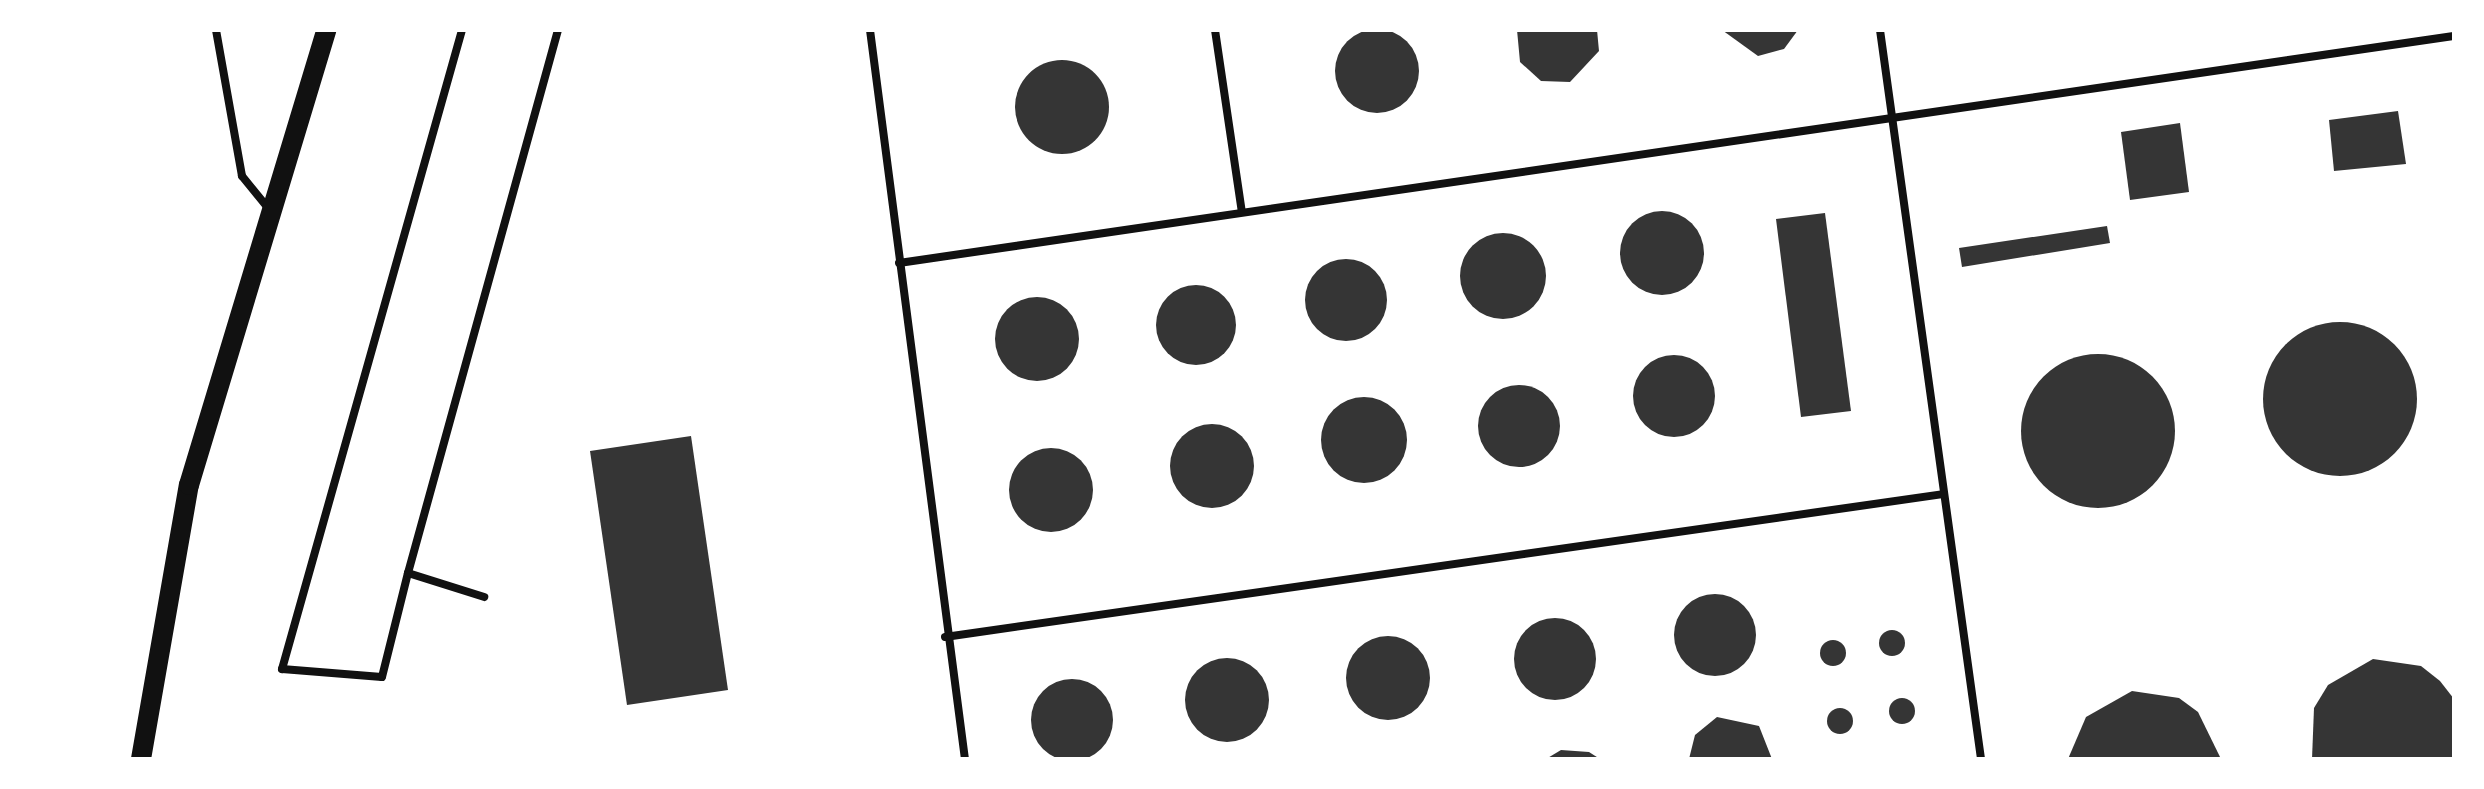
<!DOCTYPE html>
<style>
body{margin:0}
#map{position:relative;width:2484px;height:789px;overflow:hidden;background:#fff;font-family:"DM Sans",sans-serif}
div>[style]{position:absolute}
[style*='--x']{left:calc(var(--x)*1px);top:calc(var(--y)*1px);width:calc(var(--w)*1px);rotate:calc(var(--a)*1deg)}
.building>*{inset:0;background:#353535}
.round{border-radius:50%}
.service>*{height:8px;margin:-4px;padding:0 4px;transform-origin:4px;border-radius:4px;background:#111}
.secondary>*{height:20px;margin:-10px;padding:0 10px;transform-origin:10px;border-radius:10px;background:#111}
span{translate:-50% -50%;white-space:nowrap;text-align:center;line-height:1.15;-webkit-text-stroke:9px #fff;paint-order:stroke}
.frame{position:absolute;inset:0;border:32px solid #fff;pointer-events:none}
</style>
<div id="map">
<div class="building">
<i class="round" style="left:1335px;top:29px;width:84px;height:84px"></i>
<i style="clip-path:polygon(1517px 30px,1597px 30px,1599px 51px,1570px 82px,1541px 81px,1520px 62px)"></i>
<i style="clip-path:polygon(1722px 30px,1798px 30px,1784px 49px,1758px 56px)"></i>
<i class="round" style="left:1015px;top:60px;width:94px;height:94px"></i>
<i style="clip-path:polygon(2398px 111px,2406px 164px,2334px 171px,2329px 120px)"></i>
<i style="clip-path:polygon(2180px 123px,2189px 192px,2130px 200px,2121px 132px)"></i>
<i class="round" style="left:1620px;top:211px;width:84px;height:84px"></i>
<i style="clip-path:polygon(1825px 213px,1851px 411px,1801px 417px,1776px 219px)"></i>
<i style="clip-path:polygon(2107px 226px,2110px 243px,1962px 267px,1959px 248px)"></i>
<i class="round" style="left:1460px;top:233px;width:86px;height:86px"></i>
<i class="round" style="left:1305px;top:259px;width:82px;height:82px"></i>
<i class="round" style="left:1156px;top:285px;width:80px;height:80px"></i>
<i class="round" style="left:995px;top:297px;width:84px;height:84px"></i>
<i class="round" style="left:2263px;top:322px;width:154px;height:154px"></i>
<i class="round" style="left:2021px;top:354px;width:154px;height:154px"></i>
<i class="round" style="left:1633px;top:355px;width:82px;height:82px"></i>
<i class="round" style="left:1478px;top:385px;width:82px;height:82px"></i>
<i class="round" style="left:1321px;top:397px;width:86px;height:86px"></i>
<i class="round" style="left:1170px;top:424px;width:84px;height:84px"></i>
<i style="clip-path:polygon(691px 436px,728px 690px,627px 705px,590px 451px)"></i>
<i class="round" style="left:1009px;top:448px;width:84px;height:84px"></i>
<i class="round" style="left:1674px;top:594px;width:82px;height:82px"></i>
<i class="round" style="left:1514px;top:618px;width:82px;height:82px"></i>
<i class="round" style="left:1879px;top:630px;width:26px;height:26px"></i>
<i class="round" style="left:1346px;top:636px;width:84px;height:84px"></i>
<i class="round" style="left:1820px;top:640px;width:26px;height:26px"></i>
<i class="round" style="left:1185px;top:658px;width:84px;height:84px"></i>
<i style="clip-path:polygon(2373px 659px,2421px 666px,2440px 681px,2454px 699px,2454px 759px,2312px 759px,2314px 708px,2328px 685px)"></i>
<i class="round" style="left:1031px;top:679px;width:82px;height:82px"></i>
<i style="clip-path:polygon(2132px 691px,2179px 698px,2198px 712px,2221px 759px,2068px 759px,2086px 717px)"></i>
<i class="round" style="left:1889px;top:698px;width:26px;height:26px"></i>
<i class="round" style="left:1827px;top:708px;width:26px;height:26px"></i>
<i style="clip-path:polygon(1717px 717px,1759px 726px,1772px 759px,1689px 759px,1695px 735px)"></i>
<i style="clip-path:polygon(1561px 750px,1589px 752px,1600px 759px,1546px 759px)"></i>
</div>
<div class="service">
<i style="--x:216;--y:30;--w:148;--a:79.9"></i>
<i style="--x:242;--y:176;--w:41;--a:50.9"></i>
<i style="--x:462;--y:30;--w:664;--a:105.73"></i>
<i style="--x:282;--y:669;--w:100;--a:4.6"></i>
<i style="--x:382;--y:677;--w:107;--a:-76"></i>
<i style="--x:408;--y:573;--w:80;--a:17.5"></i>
<i style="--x:870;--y:30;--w:735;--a:82.58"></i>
<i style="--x:1215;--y:30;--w:184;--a:81.6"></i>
<i style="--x:1880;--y:30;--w:736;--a:82.11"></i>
<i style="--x:899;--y:263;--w:1571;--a:-8.31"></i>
<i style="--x:408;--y:573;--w:563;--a:-74.56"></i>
<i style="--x:945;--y:637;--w:1008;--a:-8.15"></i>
</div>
<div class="secondary">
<i style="--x:141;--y:759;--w:278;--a:-80.1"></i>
<i style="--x:189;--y:485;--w:475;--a:-73.2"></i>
</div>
<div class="frame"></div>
</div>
